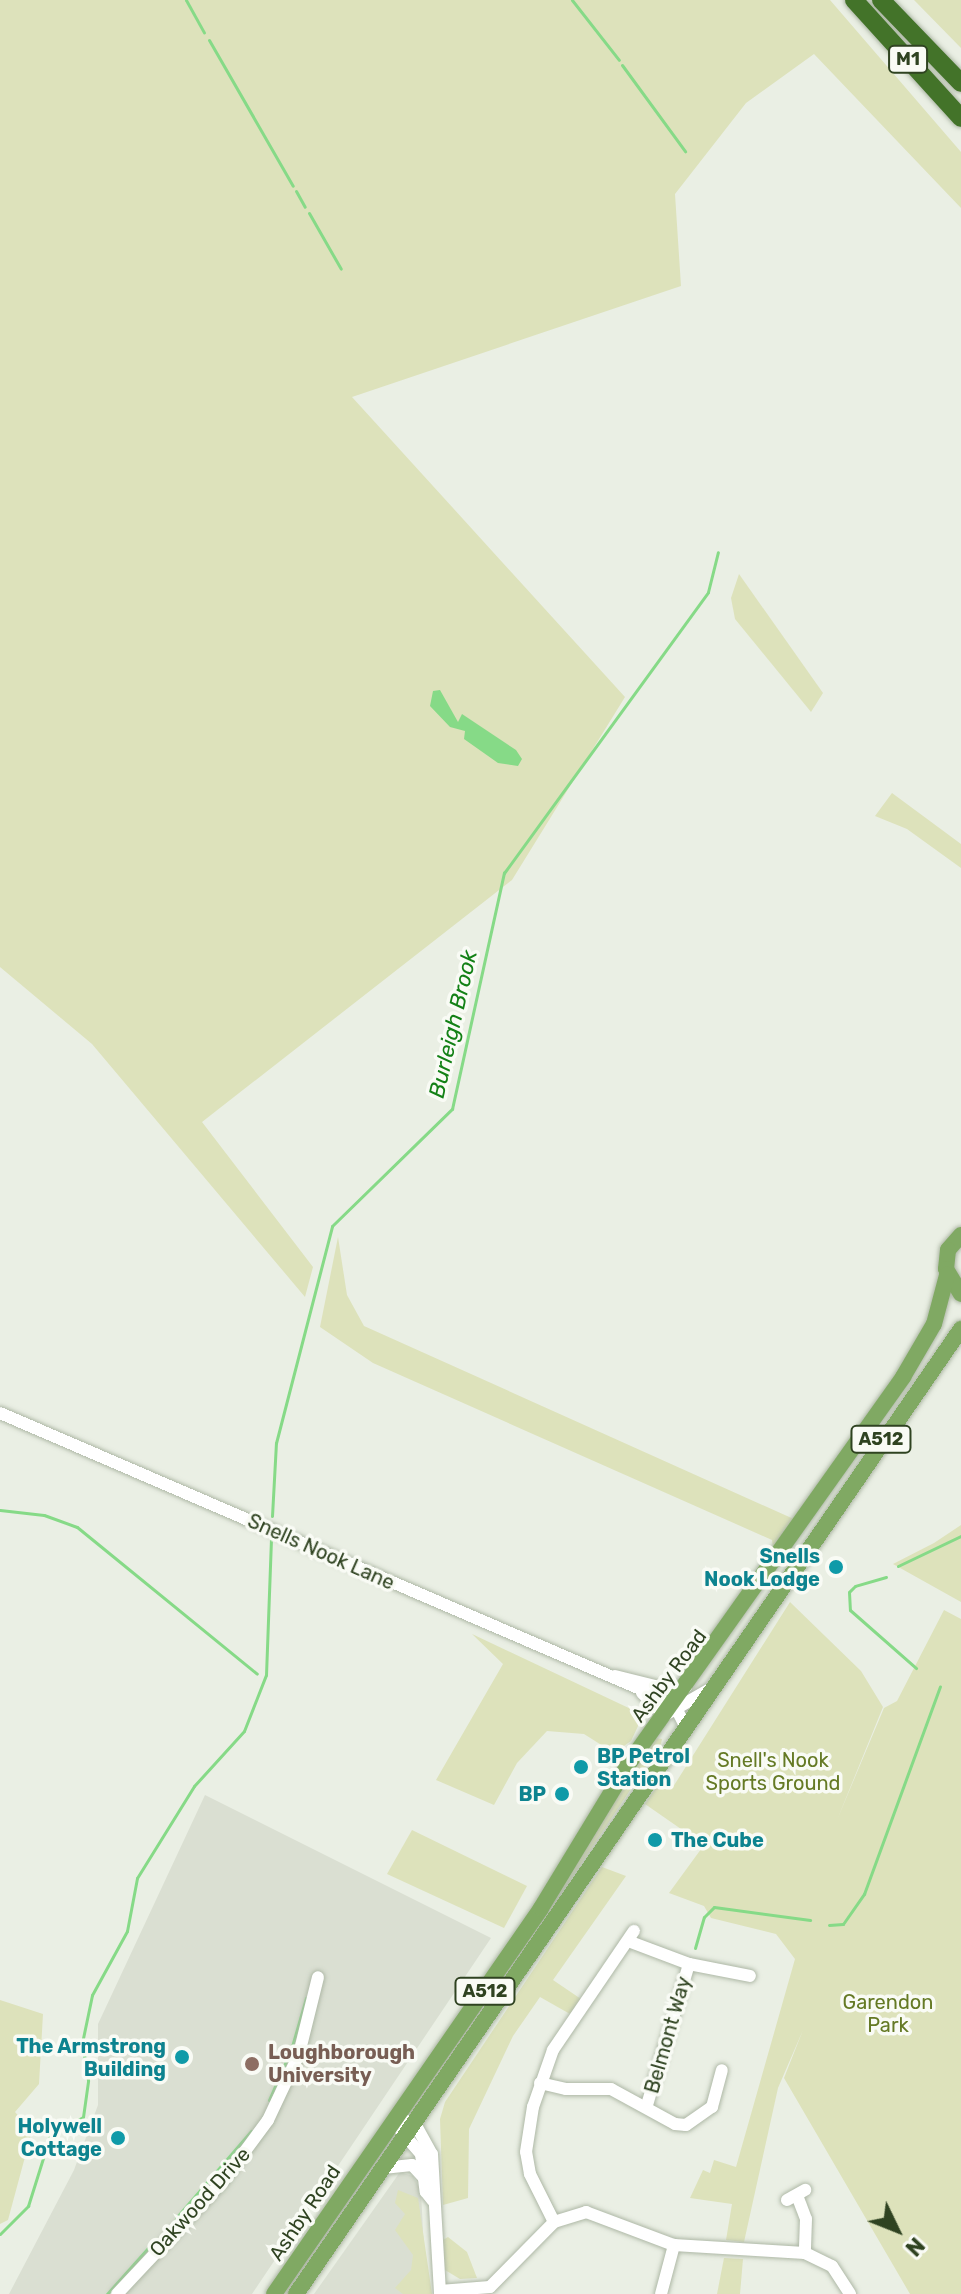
<!DOCTYPE html>
<style>
body{margin:0}
#map{position:relative;width:961px;height:2294px;overflow:hidden;background:#eaefe4;font-family:Rubik,sans-serif}
div>[style]{position:absolute}
[style*='--x']{left:calc(var(--x)*1px);top:calc(var(--y)*1px);width:calc(var(--w)*1px);rotate:calc(var(--a)*1deg)}
.built>*{inset:0;background:#dadfd2}
.green>*{inset:0;background:#dde2bb}
.water>*{inset:0;background:#86da87}
.stream>*{height:3px;margin:-1.5px;padding:0 1.5px;transform-origin:1.5px;border-radius:1.5px;background:#86da87}
.roads{filter:drop-shadow(0 0 2px #aeb8a6) drop-shadow(0 0 2px #aeb8a6)}
.minor>*{height:12px;margin:-6px;padding:0 6px;transform-origin:6px;border-radius:6px;background:#fff}
.major>*{height:16px;margin:-8px;padding:0 8px;transform-origin:8px;border-radius:8px;background:#80a963}
.highway>*{height:18px;margin:-9px;padding:0 9px;transform-origin:9px;border-radius:9px;background:#437329}
.dots>*{width:22px;height:22px;translate:-50% -50%;box-sizing:border-box;border:4px solid #f9fbf5;border-radius:50%}
span{translate:-50% -50%;white-space:nowrap;text-align:center;line-height:1.15;-webkit-text-stroke:7px #f9fbf5;paint-order:stroke}
.shield-label span{padding:2px 6px;background:#f9fbf5;border:2px solid;border-radius:6px;-webkit-text-stroke-width:0}
.shield-label{font-size:18px;color:#2f4321;font-weight:700}
.street-label{font-size:20px;color:#2f4321}
.culture-label{font-size:20px;color:#0d838f;font-weight:700}
.right{translate:-100% -50%;text-align:right}
.left{translate:0 -50%;text-align:left}
.park-label{font-size:20px;color:#657a25}
.education-label{font-size:20px;color:#785e54;font-weight:700}
.water-label{font-size:22px;color:#138116;font-style:italic}
.north{position:absolute;left:857px;top:2190px;width:80px;height:80px;-webkit-text-stroke:6px #f9fbf5;paint-order:stroke;rotate:133deg;font-size:22px;font-weight:700;line-height:32px;text-align:center;color:#2f4321}
.north::after{content:'';display:block;margin:auto;width:28px;height:36px;background:#2f4321;clip-path:polygon(50% 0,100% 100%,50% 72%,0 100%)}
</style>
<div id="map">
<div class="built">
<i style="clip-path:polygon(205px 1795px,491px 1938px,252px 2294px,9px 2294px,74px 2170px,98px 2105px,98px 2024px)"></i>
<i style="clip-path:polygon(400px 2172px,413px 2176px,421px 2191px,426px 2294px,314px 2294px)"></i>
</div>
<div class="green">
<i style="clip-path:polygon(0 0,830px 0,961px 152px,961px 208px,814px 54px,746px 103px,675px 194px,681px 286px,352px 397px,625px 697px,512px 880px,202px 1122px,313px 1267px,305px 1297px,92px 1044px,0 967px)"></i>
<i style="clip-path:polygon(914px 0,961px 0,961px 48px)"></i>
<i style="clip-path:polygon(739px 574px,823px 693px,811px 712px,735px 619px,731px 598px)"></i>
<i style="clip-path:polygon(892px 793px,961px 844px,961px 868px,907px 829px,875px 816px)"></i>
<i style="clip-path:polygon(338px 1237px,347px 1295px,364px 1326px,796px 1520px,773px 1548px,772px 1540px,373px 1363px,320px 1327px)"></i>
<i style="clip-path:polygon(961px 1525px,961px 1602px,893px 1564px,934px 1543px)"></i>
<i style="clip-path:polygon(790px 1602px,861px 1671px,883px 1707px,837px 1820px,884px 1708px,897px 1701px,944px 1610px,961px 1619px,961px 2294px,910px 2294px,784px 2078px,803px 2030px,778px 2088px,744px 2242px,726px 2240px,732px 2204px,690px 2198px,703px 2170px,710px 2173px,714px 2160px,736px 2167px,795px 1959px,776px 1934px,711px 1918px,704px 1906px,669px 1893px,704px 1845px,645px 1804px,662px 1779px,673px 1787px)"></i>
<i style="clip-path:polygon(472px 1634px,633px 1710px,639px 1724px,631px 1741px,614px 1753px,584px 1734px,547px 1731px,517px 1763px,494px 1805px,436px 1780px,503px 1664px)"></i>
<i style="clip-path:polygon(655px 1738px,662px 1739px,661px 1744px,415px 2112px,409px 2114px)"></i>
<i style="clip-path:polygon(412px 1830px,527px 1886px,504px 1928px,387px 1874px)"></i>
<i style="clip-path:polygon(602px 1867px,626px 1876px,553px 1980px,581px 1999px,570px 2014px,540px 1997px,513px 2036px,469px 2129px,468px 2198px,443px 2205px,440px 2119px,445px 2102px)"></i>
<i style="clip-path:polygon(0 2000px,43px 2014px,39px 2084px,15px 2112px,32px 2131px,8px 2220px,0 2224px)"></i>
<i style="clip-path:polygon(398px 2190px,418px 2198px,432px 2294px,403px 2294px,395px 2288px,411px 2270px,413px 2255px,395px 2230px,405px 2214px,395px 2203px)"></i>
<i style="clip-path:polygon(448px 2237px,467px 2252px,477px 2278px,460px 2279px,445px 2270px,443px 2240px)"></i>
<i style="clip-path:polygon(724px 2258px,743px 2259px,740px 2294px,717px 2294px)"></i>
</div>
<div class="water">
<i style="clip-path:polygon(440px 690px,458px 722px,462px 714px,516px 750px,522px 759px,518px 766px,498px 763px,464px 739px,465px 731px,450px 727px,430px 706px,433px 691px)"></i>
</div>
<div class="stream">
<i style="--x:186;--y:0;--w:37;--a:61"></i>
<i style="--x:572;--y:0;--w:76;--a:51.9"></i>
<i style="--x:209;--y:40;--w:168;--a:60.1"></i>
<i style="--x:622;--y:65;--w:107;--a:53.8"></i>
<i style="--x:296;--y:191;--w:18;--a:61"></i>
<i style="--x:309;--y:213;--w:64;--a:60.3"></i>
<i style="--x:0;--y:1510;--w:44;--a:6.5"></i>
<i style="--x:44;--y:1515;--w:35;--a:20"></i>
<i style="--x:77;--y:1527;--w:232;--a:39.2"></i>
<i style="--x:272;--y:1516;--w:73;--a:-86.9"></i>
<i style="--x:276;--y:1443;--w:224;--a:-75.5"></i>
<i style="--x:332;--y:1226;--w:168;--a:-44.3"></i>
<i style="--x:452;--y:1109;--w:242;--a:-77.6"></i>
<i style="--x:504;--y:873;--w:347;--a:-54"></i>
<i style="--x:708;--y:592;--w:41;--a:-76"></i>
<i style="--x:898;--y:1566;--w:70;--a:-25.5"></i>
<i style="--x:886;--y:1577;--w:32;--a:164"></i>
<i style="--x:855;--y:1586;--w:8;--a:135"></i>
<i style="--x:849;--y:1592;--w:18;--a:87"></i>
<i style="--x:850;--y:1610;--w:88;--a:41.3"></i>
<i style="--x:829;--y:1925;--w:14;--a:-4"></i>
<i style="--x:843;--y:1924;--w:37;--a:-55"></i>
<i style="--x:864;--y:1894;--w:221;--a:-69.9"></i>
<i style="--x:695;--y:1948;--w:32;--a:-74"></i>
<i style="--x:704;--y:1917;--w:14;--a:-45"></i>
<i style="--x:714;--y:1907;--w:97;--a:7.7"></i>
<i style="--x:269;--y:2100;--w:55;--a:-66.3"></i>
<i style="--x:291;--y:2050;--w:54;--a:-73.9"></i>
<i style="--x:176;--y:2218;--w:115;--a:-49.2"></i>
<i style="--x:0;--y:2234;--w:40;--a:-45"></i>
<i style="--x:28;--y:2206;--w:73;--a:-72.6"></i>
<i style="--x:50;--y:2136;--w:38;--a:-30"></i>
<i style="--x:83;--y:2117;--w:37;--a:-82"></i>
<i style="--x:88;--y:2080;--w:37;--a:-99"></i>
<i style="--x:82;--y:2043;--w:49;--a:-78.2"></i>
<i style="--x:92;--y:1995;--w:73;--a:-61.3"></i>
<i style="--x:127;--y:1931;--w:54;--a:-79.3"></i>
<i style="--x:137;--y:1878;--w:108;--a:-58.2"></i>
<i style="--x:194;--y:1786;--w:74;--a:-47.7"></i>
<i style="--x:244;--y:1731;--w:60;--a:-68.6"></i>
<i style="--x:266;--y:1675;--w:138;--a:-87.9"></i>
<i style="--x:107;--y:2294;--w:74;--a:-48.3"></i>
</div>
<div class="roads">
<div class="minor">
<i style="--x:0;--y:1413;--w:710;--a:23.32"></i>
<i style="--x:652;--y:1694;--w:30;--a:33"></i>
<i style="--x:677;--y:1710;--w:18;--a:63"></i>
<i style="--x:615;--y:1676;--w:54;--a:14"></i>
<i style="--x:667;--y:1689;--w:19;--a:-6"></i>
<i style="--x:642;--y:1693;--w:32;--a:44"></i>
<i style="--x:665;--y:1715;--w:52;--a:-30"></i>
<i style="--x:628;--y:1941;--w:65;--a:20.7"></i>
<i style="--x:689;--y:1964;--w:62;--a:11.1"></i>
<i style="--x:540;--y:2083;--w:27;--a:13"></i>
<i style="--x:566;--y:2089;--w:45;--a:0"></i>
<i style="--x:611;--y:2089;--w:73;--a:28.7"></i>
<i style="--x:675;--y:2124;--w:11;--a:5"></i>
<i style="--x:686;--y:2125;--w:32;--a:-35"></i>
<i style="--x:712;--y:2107;--w:38;--a:-75"></i>
<i style="--x:647;--y:2105;--w:147;--a:-73.4"></i>
<i style="--x:393;--y:2120;--w:21;--a:5"></i>
<i style="--x:414;--y:2122;--w:37;--a:61"></i>
<i style="--x:432;--y:2154;--w:140;--a:86.7"></i>
<i style="--x:401;--y:2131;--w:30;--a:49"></i>
<i style="--x:421;--y:2154;--w:38;--a:83"></i>
<i style="--x:426;--y:2192;--w:11;--a:52"></i>
<i style="--x:383;--y:2168;--w:29;--a:-6"></i>
<i style="--x:412;--y:2165;--w:19;--a:47"></i>
<i style="--x:798;--y:2198;--w:22;--a:69"></i>
<i style="--x:806;--y:2219;--w:34;--a:92"></i>
<i style="--x:787;--y:2200;--w:21;--a:-29"></i>
<i style="--x:554;--y:2222;--w:54;--a:-116.6"></i>
<i style="--x:530;--y:2174;--w:22;--a:-100"></i>
<i style="--x:526;--y:2152;--w:46;--a:-81.2"></i>
<i style="--x:533;--y:2107;--w:60;--a:-70.7"></i>
<i style="--x:553;--y:2050;--w:144;--a:-55.8"></i>
<i style="--x:440;--y:2291;--w:50;--a:-4.6"></i>
<i style="--x:490;--y:2287;--w:91;--a:-45.4"></i>
<i style="--x:554;--y:2222;--w:34;--a:-17"></i>
<i style="--x:586;--y:2212;--w:94;--a:20.6"></i>
<i style="--x:674;--y:2245;--w:131;--a:3.5"></i>
<i style="--x:805;--y:2253;--w:30;--a:26"></i>
<i style="--x:832;--y:2266;--w:33;--a:57"></i>
<i style="--x:117;--y:2294;--w:155;--a:-46.8"></i>
<i style="--x:223;--y:2181;--w:76;--a:-53.6"></i>
<i style="--x:268;--y:2120;--w:73;--a:-64.8"></i>
<i style="--x:299;--y:2054;--w:79;--a:-76.1"></i>
<i style="--x:661;--y:2294;--w:51;--a:-75.1"></i>
</div>
<div class="major">
<i style="--x:961;--y:1235;--w:20;--a:131"></i>
<i style="--x:948;--y:1250;--w:19;--a:96"></i>
<i style="--x:946;--y:1269;--w:29;--a:59"></i>
<i style="--x:274;--y:2294;--w:469;--a:-55.3"></i>
<i style="--x:541;--y:1908;--w:173;--a:-58.7"></i>
<i style="--x:631;--y:1760;--w:470;--a:-54.6"></i>
<i style="--x:903;--y:1377;--w:61;--a:-59.7"></i>
<i style="--x:934;--y:1324;--w:51;--a:-75.1"></i>
<i style="--x:296;--y:2294;--w:1172;--a:-55.43"></i>
</div>
<div class="highway">
<i style="--x:854;--y:0;--w:159;--a:47.8"></i>
<i style="--x:881;--y:0;--w:115;--a:46.1"></i>
</div>
</div>
<div class="dots">
<i style="left:836px;top:1567px;background:#0f9aa8"></i>
<i style="left:581px;top:1767px;background:#0f9aa8"></i>
<i style="left:562px;top:1794px;background:#0f9aa8"></i>
<i style="left:655px;top:1840px;background:#0f9aa8"></i>
<i style="left:182px;top:2057px;background:#0f9aa8"></i>
<i style="left:252px;top:2064px;background:#8d6e63"></i>
<i style="left:118px;top:2138px;background:#0f9aa8"></i>
</div>
<div class="shield-label">
<span style="left:908px;top:59px">M1</span>
<span style="left:881px;top:1439px">A512</span>
<span style="left:485px;top:1991px">A512</span>
</div>
<div class="street-label">
<span style="left:321px;top:1552px;rotate:24deg">Snells Nook Lane</span>
<span style="left:669px;top:1676px;rotate:-53deg">Ashby Road</span>
<span style="left:668px;top:2035px;rotate:-74deg">Belmont Way</span>
<span style="left:200px;top:2202px;rotate:-48deg">Oakwood Drive</span>
<span style="left:305px;top:2213px;rotate:-56deg">Ashby Road</span>
</div>
<div class="culture-label">
<span class="right" style="left:820px;top:1568px">Snells<br>Nook Lodge</span>
<span class="left" style="left:597px;top:1768px">BP Petrol<br>Station</span>
<span class="right" style="left:546px;top:1794px">BP</span>
<span class="left" style="left:671px;top:1840px">The Cube</span>
<span class="right" style="left:166px;top:2058px">The Armstrong<br>Building</span>
<span class="right" style="left:102px;top:2138px">Holywell<br>Cottage</span>
</div>
<div class="park-label">
<span style="left:773px;top:1772px">Snell's Nook<br>Sports Ground</span>
<span style="left:888px;top:2014px">Garendon<br>Park</span>
</div>
<div class="education-label">
<span class="left" style="left:268px;top:2064px">Loughborough<br>University</span>
</div>
<div class="water-label">
<span style="left:453px;top:1024px;rotate:-77deg">Burleigh Brook</span>
</div>
<div class="north">N</div>
</div>
